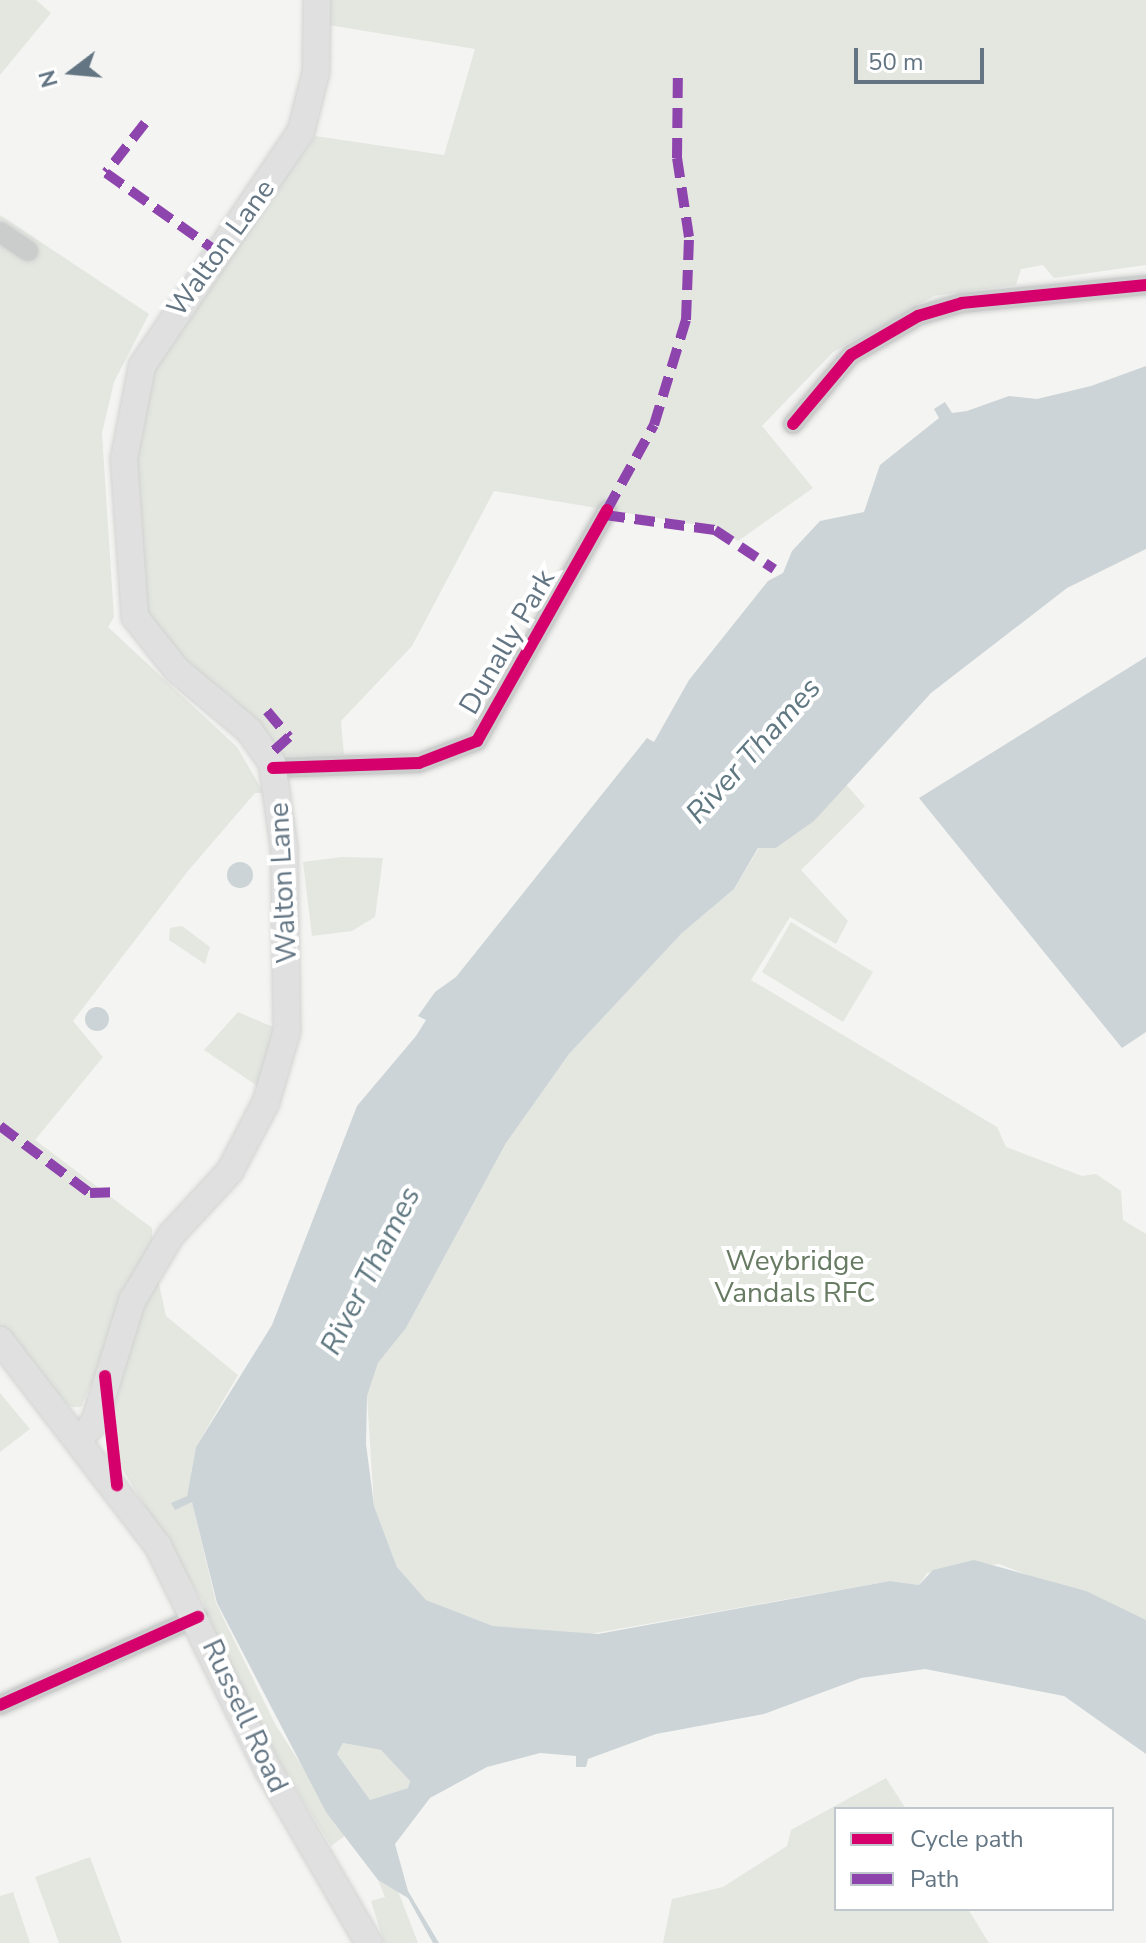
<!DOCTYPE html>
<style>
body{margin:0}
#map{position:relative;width:1146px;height:1943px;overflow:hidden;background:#f4f4f2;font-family:"Nunito Sans",sans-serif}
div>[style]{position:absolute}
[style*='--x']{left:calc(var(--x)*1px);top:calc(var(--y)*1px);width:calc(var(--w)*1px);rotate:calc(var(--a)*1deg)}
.green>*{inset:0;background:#e4e7e0}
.water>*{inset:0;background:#ccd4d7}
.round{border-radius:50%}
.roads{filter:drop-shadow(0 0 2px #d1d2d1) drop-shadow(0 0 2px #d1d2d1)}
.minor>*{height:20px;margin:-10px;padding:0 10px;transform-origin:10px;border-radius:10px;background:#cbcdcd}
.major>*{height:26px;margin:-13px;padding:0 13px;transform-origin:13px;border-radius:13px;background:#e0e0e0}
.quiet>*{height:10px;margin-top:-5px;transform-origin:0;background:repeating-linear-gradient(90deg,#8e44ad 0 20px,transparent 0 30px)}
.cycleway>*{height:12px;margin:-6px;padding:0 6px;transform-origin:6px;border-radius:6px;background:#d6006c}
span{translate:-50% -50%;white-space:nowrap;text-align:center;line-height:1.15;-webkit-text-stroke:8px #fff;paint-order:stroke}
.street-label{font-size:28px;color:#637583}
.park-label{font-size:28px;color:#677a62}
.water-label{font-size:30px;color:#5f7780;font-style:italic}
.legend{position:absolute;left:834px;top:1807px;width:280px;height:104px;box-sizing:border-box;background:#fff;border:2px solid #c1c8cd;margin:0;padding:10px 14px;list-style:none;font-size:24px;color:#637583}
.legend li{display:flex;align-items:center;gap:16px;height:40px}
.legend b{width:40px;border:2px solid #c1c8cd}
.north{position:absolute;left:32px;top:32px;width:80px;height:80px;-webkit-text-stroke:6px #fff;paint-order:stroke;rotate:254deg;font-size:22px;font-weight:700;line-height:32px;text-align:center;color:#637583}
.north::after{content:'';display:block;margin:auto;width:28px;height:36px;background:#637583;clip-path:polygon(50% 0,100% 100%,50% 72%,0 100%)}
.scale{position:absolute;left:854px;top:48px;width:130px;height:36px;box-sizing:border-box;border:4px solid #637583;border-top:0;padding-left:10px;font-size:24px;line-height:28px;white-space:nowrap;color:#637583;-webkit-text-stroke:6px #fff;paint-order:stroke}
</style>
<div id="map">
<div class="green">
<i style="clip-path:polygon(0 0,36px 0,51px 13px,0 75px)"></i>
<i style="clip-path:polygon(328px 0,1146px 0,1146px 265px,1054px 278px,1043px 265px,1021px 269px,1016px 285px,934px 296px,833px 352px,762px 426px,813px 488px,738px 541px,717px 528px,494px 491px,412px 646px,341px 721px,344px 755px,283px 756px,229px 695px,180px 661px,144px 615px,135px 457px,150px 380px,168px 344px,315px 136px,444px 155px,475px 49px,329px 25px)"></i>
<i style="clip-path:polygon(0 215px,149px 314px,114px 382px,102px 433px,114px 617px,108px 627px,237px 747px,264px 793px,255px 793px,188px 871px,73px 1021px,103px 1057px,35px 1140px,152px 1228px,153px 1248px,81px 1407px,70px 1407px,0 1327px)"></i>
<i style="clip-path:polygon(843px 781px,865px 806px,801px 870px,848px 921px,836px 944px,790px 917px,751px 980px,997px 1127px,1006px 1147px,1082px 1176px,1096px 1174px,1121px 1191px,1123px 1220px,1146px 1234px,1146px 1620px,999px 1564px,927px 1573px,919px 1585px,890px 1581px,573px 1637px,493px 1626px,426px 1600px,397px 1567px,374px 1506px,367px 1396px,378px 1363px,406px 1328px,506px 1143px,569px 1054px,682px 933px,734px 889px,759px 848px,776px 848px,814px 821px)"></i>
<i style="clip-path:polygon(342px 857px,383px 858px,375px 917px,352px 931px,312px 936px,303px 862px)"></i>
<i style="clip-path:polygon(791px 922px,873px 972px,843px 1022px,762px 972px)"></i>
<i style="clip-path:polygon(182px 926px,210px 947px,205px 964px,169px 940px,170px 928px)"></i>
<i style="clip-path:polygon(238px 1012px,273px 1027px,262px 1089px,204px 1050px)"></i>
<i style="clip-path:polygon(158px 1279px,166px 1316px,238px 1375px,196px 1447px,187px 1496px,172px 1503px,192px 1501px,216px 1603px,275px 1724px,346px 1835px,331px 1846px,244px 1704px,202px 1600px,117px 1460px,110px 1418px,116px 1364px)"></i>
<i style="clip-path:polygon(0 1393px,30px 1429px,0 1452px)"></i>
<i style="clip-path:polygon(343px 1743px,381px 1750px,410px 1781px,408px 1788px,370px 1800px,337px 1754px)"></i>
<i style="clip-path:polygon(886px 1778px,906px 1809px,836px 1809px,836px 1909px,968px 1909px,989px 1943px,663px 1943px,672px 1899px,723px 1887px,787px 1846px,791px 1830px)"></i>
<i style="clip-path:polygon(90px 1857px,122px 1943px,59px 1943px,35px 1877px)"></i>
<i style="clip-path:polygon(378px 1880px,398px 1891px,418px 1943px,384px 1943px,371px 1901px,385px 1897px)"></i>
<i style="clip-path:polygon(13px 1892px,30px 1943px,31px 1943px,0 1943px,0 1896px)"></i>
</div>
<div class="water">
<i style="clip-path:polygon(evenodd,1146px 366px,1146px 549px,1067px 588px,931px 693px,814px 821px,776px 848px,758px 848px,734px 889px,682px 933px,569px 1054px,506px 1143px,406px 1328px,378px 1363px,367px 1396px,366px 1444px,374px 1506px,397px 1567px,426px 1600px,493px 1626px,598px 1634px,890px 1581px,919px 1585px,933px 1570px,974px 1560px,1086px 1591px,1146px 1620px,1146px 1754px,1064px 1696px,925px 1669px,861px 1678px,764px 1714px,656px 1734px,588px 1759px,586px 1767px,576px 1767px,576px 1756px,540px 1753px,487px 1767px,430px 1798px,395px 1844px,408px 1891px,439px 1943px,433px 1943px,408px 1898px,378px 1880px,326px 1812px,217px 1603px,192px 1502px,175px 1510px,171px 1503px,187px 1496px,196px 1447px,272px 1325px,357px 1106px,416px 1036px,426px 1020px,418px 1016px,435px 992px,456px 977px,647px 738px,654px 742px,689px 680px,768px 581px,783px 573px,792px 551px,820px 521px,864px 512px,880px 465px,939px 418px,934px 409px,945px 402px,952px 413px,967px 411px,1009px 396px,1037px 399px,1091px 386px,1146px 366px,343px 1743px,381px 1750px,410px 1781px,408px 1788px,370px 1800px,337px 1754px,343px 1743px)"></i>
<i style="clip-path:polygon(1146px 657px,1146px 1032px,1122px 1048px,919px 798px)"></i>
<i class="round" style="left:227px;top:862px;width:26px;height:26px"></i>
<i class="round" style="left:85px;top:1007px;width:24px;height:24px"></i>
</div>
<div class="roads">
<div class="minor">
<i style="--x:0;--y:232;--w:34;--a:34"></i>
<i style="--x:793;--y:424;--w:90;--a:-50"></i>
<i style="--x:851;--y:355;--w:78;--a:-30.2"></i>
<i style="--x:918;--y:316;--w:46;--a:-16.5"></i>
<i style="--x:962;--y:303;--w:185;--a:-5.6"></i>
<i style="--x:273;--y:768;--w:146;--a:-2"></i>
<i style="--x:419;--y:763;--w:62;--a:-20.8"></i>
<i style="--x:477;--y:741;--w:265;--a:-60.6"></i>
<i style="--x:0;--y:1705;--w:217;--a:-24"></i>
</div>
<div class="major">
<i style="--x:0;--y:1340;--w:260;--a:52.5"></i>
<i style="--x:158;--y:1546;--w:247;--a:63.8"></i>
<i style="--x:267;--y:1768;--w:203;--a:59.8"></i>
<i style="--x:81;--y:1437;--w:19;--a:-47"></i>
<i style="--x:94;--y:1423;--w:128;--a:-72.7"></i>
<i style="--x:132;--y:1301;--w:77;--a:-59.4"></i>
<i style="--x:171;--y:1235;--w:87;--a:-47.3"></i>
<i style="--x:230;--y:1171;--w:78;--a:-62.4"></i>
<i style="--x:266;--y:1102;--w:74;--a:-73.5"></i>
<i style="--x:287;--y:1031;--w:184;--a:-90.9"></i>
<i style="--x:284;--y:847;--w:85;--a:-98.1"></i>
<i style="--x:272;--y:763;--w:39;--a:-125"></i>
<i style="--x:250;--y:731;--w:95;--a:-140.1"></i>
<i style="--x:177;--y:670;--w:68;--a:-128.4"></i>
<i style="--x:135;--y:617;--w:158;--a:-94"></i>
<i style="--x:124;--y:459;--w:95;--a:-79"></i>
<i style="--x:142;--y:366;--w:284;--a:-55.9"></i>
<i style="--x:301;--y:131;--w:61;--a:-75.7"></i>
<i style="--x:316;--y:72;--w:72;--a:-89.2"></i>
</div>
</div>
<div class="quiet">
<i style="--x:145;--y:123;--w:63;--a:128"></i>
<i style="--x:106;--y:173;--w:135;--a:35.3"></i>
<i style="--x:607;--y:510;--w:97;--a:-61.1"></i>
<i style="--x:654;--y:425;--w:110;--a:-73.1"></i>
<i style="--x:686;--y:320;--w:83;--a:-87.9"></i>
<i style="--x:689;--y:237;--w:80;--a:-98.6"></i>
<i style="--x:677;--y:158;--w:89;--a:-89.4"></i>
<i style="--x:605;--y:515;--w:111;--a:7.8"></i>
<i style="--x:715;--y:530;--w:71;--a:33.5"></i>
<i style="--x:267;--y:711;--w:34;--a:50"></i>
<i style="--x:289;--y:737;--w:28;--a:138"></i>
<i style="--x:0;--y:1126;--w:112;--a:36.7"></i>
<i style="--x:90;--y:1193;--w:23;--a:-2"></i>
</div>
<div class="cycleway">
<i style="--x:793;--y:424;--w:90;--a:-50"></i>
<i style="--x:851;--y:355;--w:78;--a:-30.2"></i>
<i style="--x:918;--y:316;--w:46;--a:-16.5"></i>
<i style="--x:962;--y:303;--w:185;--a:-5.6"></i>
<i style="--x:273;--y:768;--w:146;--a:-2"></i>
<i style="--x:419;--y:763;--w:62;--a:-20.8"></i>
<i style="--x:477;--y:741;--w:265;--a:-60.6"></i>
<i style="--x:105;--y:1376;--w:110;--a:83.7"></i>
<i style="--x:0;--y:1705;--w:217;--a:-24"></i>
</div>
<div class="street-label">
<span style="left:221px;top:248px;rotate:-54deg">Walton Lane</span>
<span style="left:507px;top:642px;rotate:-60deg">Dunally Park</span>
<span style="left:283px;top:883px;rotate:-93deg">Walton Lane</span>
<span style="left:245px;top:1716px;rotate:65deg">Russell Road</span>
</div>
<div class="park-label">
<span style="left:795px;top:1277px">Weybridge<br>Vandals RFC</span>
</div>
<div class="water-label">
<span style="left:754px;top:751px;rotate:-48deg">River Thames</span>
<span style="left:371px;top:1271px;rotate:-63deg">River Thames</span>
</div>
<ul class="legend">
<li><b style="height:10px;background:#d6006c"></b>Cycle path</li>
<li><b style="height:10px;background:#8e44ad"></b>Path</li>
</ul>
<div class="north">N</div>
<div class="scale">50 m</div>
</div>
